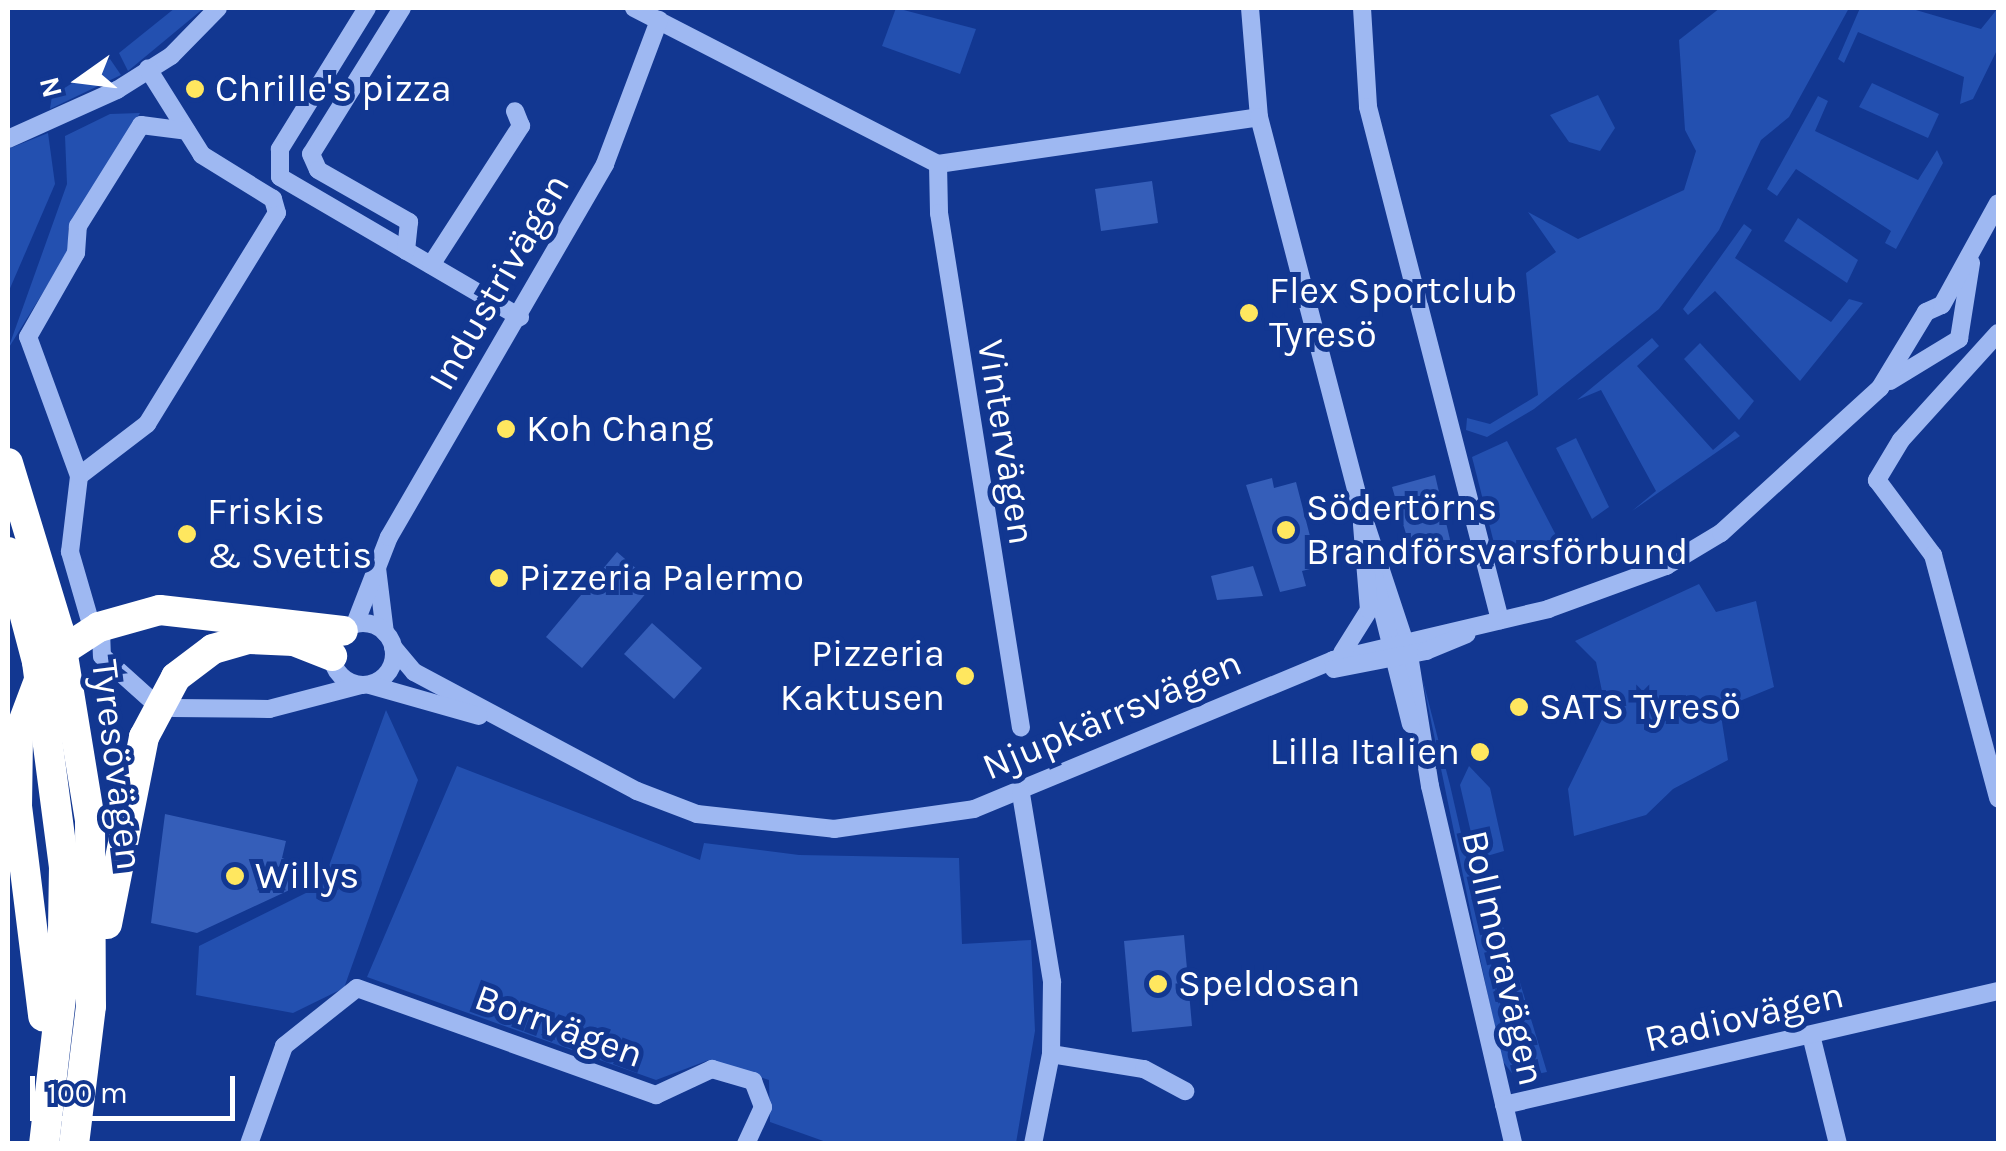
<!DOCTYPE html>
<meta charset="utf-8">
<style>
body{margin:0}
#map{position:relative;width:2006px;height:1151px;overflow:hidden;background:#123791;font-family:Karla,sans-serif}
div>[style]{position:absolute}
[style*='--x']{left:calc(var(--x)*1px);top:calc(var(--y)*1px);width:calc(var(--w)*1px);rotate:calc(var(--a)*1deg)}
.green>*{inset:0;background:#2350b0}
.building>*{inset:0;background:#355eb9}
.minor>*{height:18px;margin:-9px;padding:0 9px;transform-origin:9px;border-radius:9px;background:#9eb8f2}
.minor>.ring{margin:-9px;padding:0;box-sizing:content-box;background:none;border:18px solid #9eb8f2;border-radius:50%}
.highway>*{height:30px;margin:-15px;padding:0 15px;transform-origin:15px;border-radius:15px;background:#fff}
.highway-bridge>*{height:30px;margin:-15px;padding:0 15px;transform-origin:15px;border-radius:15px;background:#fff}
.dots>*{width:28px;height:28px;translate:-50% -50%;box-sizing:border-box;border:5px solid #123791;border-radius:50%}
span{translate:-50% -50%;white-space:nowrap;text-align:center;line-height:1.15;-webkit-text-stroke:10px #123791;paint-order:stroke}
.poi-label{font-size:38px;color:#fff}
.left{translate:0 -50%;text-align:left}
.right{translate:-100% -50%;text-align:right}
.street-label{font-size:38px;color:#fff}
.frame{position:absolute;inset:0;border:10px solid #fff;pointer-events:none}
.north{position:absolute;left:30px;top:30px;width:100px;height:100px;-webkit-text-stroke:8px #123791;paint-order:stroke;rotate:256deg;font-size:28px;font-weight:700;line-height:40px;text-align:center;color:#fff}
.north::after{content:'';display:block;margin:auto;width:35px;height:45px;background:#fff;clip-path:polygon(50% 0,100% 100%,50% 72%,0 100%)}
.scale{position:absolute;left:30px;top:1076px;width:205px;height:45px;box-sizing:border-box;border:5px solid #fff;border-top:0;padding-left:12px;font-size:30px;line-height:35px;white-space:nowrap;color:#fff;-webkit-text-stroke:8px #123791;paint-order:stroke}
</style>
<div id="map">
<div class="green">
<i style="clip-path:polygon(175px 8px,204px 8px,128px 71px,119px 53px)"></i>
<i style="clip-path:polygon(896px 8px,976px 29px,960px 74px,882px 46px)"></i>
<i style="clip-path:polygon(1720px 8px,1849px 8px,1789px 117px,1761px 140px,1719px 230px,1659px 309px,1534px 409px,1487px 437px,1466px 430px,1467px 418px,1490px 424px,1538px 395px,1526px 273px,1556px 252px,1528px 212px,1578px 239px,1684px 190px,1696px 151px,1685px 130px,1679px 40px)"></i>
<i style="clip-path:polygon(1860px 8px,1909px 8px,1981px 29px,1998px 8px,1998px 48px,1973px 99px,1960px 104px,1964px 77px,1858px 32px,1844px 63px,1838px 59px)"></i>
<i style="clip-path:polygon(110px 59px,121px 75px,50px 109px,52px 96px)"></i>
<i style="clip-path:polygon(1872px 83px,1939px 114px,1928px 138px,1859px 107px)"></i>
<i style="clip-path:polygon(1598px 95px,1615px 128px,1600px 151px,1569px 142px,1550px 115px)"></i>
<i style="clip-path:polygon(1818px 96px,1828px 101px,1815px 131px,1918px 180px,1937px 150px,1943px 163px,1896px 249px,1885px 243px,1891px 231px,1796px 169px,1777px 196px,1767px 189px)"></i>
<i style="clip-path:polygon(140px 113px,68px 229px,68px 252px,8px 349px,67px 184px,65px 136px,110px 114px)"></i>
<i style="clip-path:polygon(48px 133px,55px 184px,8px 293px,8px 149px)"></i>
<i style="clip-path:polygon(1798px 218px,1858px 260px,1847px 283px,1784px 241px)"></i>
<i style="clip-path:polygon(1744px 224px,1752px 230px,1735px 258px,1831px 322px,1849px 299px,1863px 303px,1800px 381px,1715px 291px,1688px 315px,1683px 309px)"></i>
<i style="clip-path:polygon(1652px 338px,1659px 346px,1637px 366px,1713px 450px,1735px 431px,1740px 436px,1632px 511px,1656px 491px,1601px 390px,1577px 400px)"></i>
<i style="clip-path:polygon(1700px 343px,1754px 401px,1739px 420px,1684px 359px)"></i>
<i style="clip-path:polygon(1576px 438px,1609px 507px,1592px 519px,1556px 448px)"></i>
<i style="clip-path:polygon(1507px 441px,1560px 543px,1509px 554px,1494px 543px,1472px 457px)"></i>
<i style="clip-path:polygon(1699px 584px,1716px 612px,1756px 601px,1774px 687px,1720px 709px,1728px 760px,1673px 789px,1646px 815px,1574px 836px,1568px 789px,1606px 711px,1596px 662px,1575px 641px)"></i>
<i style="clip-path:polygon(1422px 677px,1450px 785px,1518px 1081px,1501px 1059px)"></i>
<i style="clip-path:polygon(386px 710px,418px 780px,344px 988px,293px 1013px,196px 995px,199px 946px,322px 885px)"></i>
<i style="clip-path:polygon(457px 766px,700px 860px,704px 843px,799px 855px,959px 858px,962px 944px,1031px 940px,1035px 1031px,1016px 1143px,829px 1143px,770px 1122px,769px 1080px,709px 1060px,656px 1080px,367px 977px)"></i>
<i style="clip-path:polygon(1469px 766px,1490px 788px,1504px 851px,1487px 856px,1495px 900px,1547px 1072px,1527px 1076px,1460px 785px)"></i>
</div>
<div class="building">
<i style="clip-path:polygon(1152px 181px,1158px 223px,1101px 231px,1095px 189px)"></i>
<i style="clip-path:polygon(1435px 475px,1451px 544px,1412px 554px,1392px 487px)"></i>
<i style="clip-path:polygon(1272px 478px,1274px 488px,1296px 482px,1318px 567px,1302px 571px,1306px 586px,1280px 592px,1246px 485px)"></i>
<i style="clip-path:polygon(617px 552px,654px 584px,582px 668px,546px 637px)"></i>
<i style="clip-path:polygon(1253px 566px,1263px 596px,1217px 600px,1211px 576px)"></i>
<i style="clip-path:polygon(652px 623px,702px 668px,674px 699px,624px 654px)"></i>
<i style="clip-path:polygon(165px 814px,286px 841px,282px 858px,315px 871px,311px 880px,197px 933px,151px 923px)"></i>
<i style="clip-path:polygon(1184px 935px,1192px 1026px,1132px 1032px,1124px 941px)"></i>
</div>
<div class="minor">
<i style="--x:367;--y:8;--w:166;--a:121.7"></i>
<i style="--x:280;--y:149;--w:28;--a:90"></i>
<i style="--x:280;--y:177;--w:278;--a:30.3"></i>
<i style="--x:402;--y:8;--w:172;--a:121.9"></i>
<i style="--x:311;--y:154;--w:17;--a:66"></i>
<i style="--x:318;--y:170;--w:105;--a:29.7"></i>
<i style="--x:409;--y:222;--w:29;--a:96"></i>
<i style="--x:634;--y:8;--w:342;--a:27.2"></i>
<i style="--x:938;--y:164;--w:324;--a:-8.3"></i>
<i style="--x:1250;--y:8;--w:109;--a:85.3"></i>
<i style="--x:1259;--y:117;--w:409;--a:75.4"></i>
<i style="--x:1362;--y:513;--w:150;--a:71.7"></i>
<i style="--x:1409;--y:655;--w:133;--a:80.9"></i>
<i style="--x:1430;--y:786;--w:367;--a:76.9"></i>
<i style="--x:1362;--y:8;--w:99;--a:86.5"></i>
<i style="--x:1368;--y:107;--w:530;--a:75.57"></i>
<i style="--x:8;--y:139;--w:120;--a:-24.2"></i>
<i style="--x:117;--y:90;--w:64;--a:-32.2"></i>
<i style="--x:171;--y:56;--w:67;--a:-45.6"></i>
<i style="--x:938;--y:164;--w:49;--a:88.8"></i>
<i style="--x:939;--y:213;--w:521;--a:80.95"></i>
<i style="--x:431;--y:265;--w:166;--a:-57.1"></i>
<i style="--x:521;--y:126;--w:16;--a:-112"></i>
<i style="--x:1998;--y:333;--w:144;--a:132.2"></i>
<i style="--x:1901;--y:440;--w:47;--a:121"></i>
<i style="--x:1877;--y:480;--w:94;--a:53.3"></i>
<i style="--x:1933;--y:555;--w:252;--a:75"></i>
<i style="--x:1890;--y:381;--w:81;--a:-31.3"></i>
<i style="--x:1959;--y:339;--w:77;--a:-81"></i>
<i style="--x:79;--y:476;--w:86;--a:-37.4"></i>
<i style="--x:147;--y:424;--w:248;--a:-58.4"></i>
<i style="--x:277;--y:213;--w:15;--a:-106"></i>
<i style="--x:273;--y:199;--w:84;--a:-148.2"></i>
<i style="--x:202;--y:155;--w:102;--a:-122.1"></i>
<i style="--x:1370;--y:560;--w:169;--a:76"></i>
<i style="--x:377;--y:568;--w:65;--a:83"></i>
<i class="ring" style="left:332px;top:623px;width:44px;height:44px"></i>
<i style="--x:355;--y:624;--w:93;--a:-68.7"></i>
<i style="--x:389;--y:537;--w:431;--a:-59.9"></i>
<i style="--x:605;--y:164;--w:154;--a:-69.4"></i>
<i style="--x:101;--y:630;--w:26;--a:88"></i>
<i style="--x:102;--y:656;--w:66;--a:41.9"></i>
<i style="--x:95;--y:638;--w:90;--a:-106.2"></i>
<i style="--x:70;--y:552;--w:77;--a:-83.2"></i>
<i style="--x:79;--y:476;--w:148;--a:-110.1"></i>
<i style="--x:28;--y:337;--w:97;--a:-60.3"></i>
<i style="--x:76;--y:253;--w:27;--a:-86"></i>
<i style="--x:78;--y:226;--w:119;--a:-58"></i>
<i style="--x:141;--y:125;--w:46;--a:7.4"></i>
<i style="--x:393;--y:647;--w:33;--a:50"></i>
<i style="--x:414;--y:672;--w:253;--a:28.1"></i>
<i style="--x:637;--y:791;--w:64;--a:21"></i>
<i style="--x:697;--y:814;--w:138;--a:6.2"></i>
<i style="--x:834;--y:829;--w:141;--a:-8.1"></i>
<i style="--x:974;--y:809;--w:389;--a:-22.5"></i>
<i style="--x:1333;--y:660;--w:221;--a:-13.3"></i>
<i style="--x:1548;--y:609;--w:126;--a:-20"></i>
<i style="--x:1666;--y:566;--w:64;--a:-31"></i>
<i style="--x:1721;--y:533;--w:215;--a:-42.4"></i>
<i style="--x:1880;--y:388;--w:89;--a:-58.8"></i>
<i style="--x:1926;--y:312;--w:17;--a:-24"></i>
<i style="--x:1942;--y:305;--w:116;--a:-61.2"></i>
<i style="--x:1342;--y:653;--w:51;--a:-57.9"></i>
<i style="--x:1369;--y:610;--w:86;--a:-94.7"></i>
<i style="--x:1334;--y:669;--w:94;--a:-11.1"></i>
<i style="--x:1426;--y:651;--w:44;--a:-22.5"></i>
<i style="--x:370;--y:685;--w:113;--a:15.9"></i>
<i style="--x:173;--y:708;--w:96;--a:0.6"></i>
<i style="--x:269;--y:709;--w:95;--a:-14.6"></i>
<i style="--x:1021;--y:794;--w:191;--a:80.6"></i>
<i style="--x:1052;--y:982;--w:72;--a:90.8"></i>
<i style="--x:1051;--y:1054;--w:92;--a:101.3"></i>
<i style="--x:1811;--y:1035;--w:112;--a:76.1"></i>
<i style="--x:1051;--y:1054;--w:94;--a:9.2"></i>
<i style="--x:1144;--y:1069;--w:47;--a:28.2"></i>
<i style="--x:1504;--y:1105;--w:507;--a:-12.99"></i>
<i style="--x:249;--y:1144;--w:104;--a:-70.3"></i>
<i style="--x:284;--y:1046;--w:93;--a:-38.5"></i>
<i style="--x:357;--y:988;--w:318;--a:19.7"></i>
<i style="--x:656;--y:1095;--w:62;--a:-24.9"></i>
<i style="--x:712;--y:1069;--w:43;--a:16.3"></i>
<i style="--x:753;--y:1081;--w:28;--a:69"></i>
<i style="--x:763;--y:1107;--w:41;--a:114.7"></i>
</div>
<div class="highway">
<i style="--x:8;--y:463;--w:176;--a:73.1"></i>
<i style="--x:59;--y:631;--w:192;--a:80.7"></i>
<i style="--x:90;--y:820;--w:186;--a:89.7"></i>
<i style="--x:91;--y:1006;--w:139;--a:97"></i>
<i style="--x:8;--y:552;--w:114;--a:75.2"></i>
<i style="--x:37;--y:662;--w:206;--a:82.5"></i>
<i style="--x:64;--y:866;--w:123;--a:90.9"></i>
<i style="--x:62;--y:989;--w:156;--a:96.6"></i>
<i style="--x:160;--y:610;--w:184;--a:6.5"></i>
<i style="--x:176;--y:677;--w:46;--a:-37.1"></i>
<i style="--x:213;--y:649;--w:37;--a:-16"></i>
<i style="--x:249;--y:639;--w:45;--a:2.5"></i>
<i style="--x:294;--y:641;--w:41;--a:21.5"></i>
<i style="--x:18;--y:736;--w:70;--a:90.8"></i>
<i style="--x:17;--y:806;--w:212;--a:82.9"></i>
<i style="--x:107;--y:924;--w:191;--a:-78.8"></i>
</div>
<div class="highway-bridge">
<i style="--x:18;--y:736;--w:60;--a:-69.4"></i>
<i style="--x:39;--y:680;--w:40;--a:-50"></i>
<i style="--x:65;--y:649;--w:40;--a:-32.9"></i>
<i style="--x:99;--y:627;--w:63;--a:-15.6"></i>
<i style="--x:144;--y:737;--w:68;--a:-61.9"></i>
</div>
<div class="dots">
<i style="left:195px;top:89px;background:#ffe75f"></i>
<i style="left:1249px;top:313px;background:#ffe75f"></i>
<i style="left:506px;top:429px;background:#ffe75f"></i>
<i style="left:1286px;top:530px;background:#ffe75f"></i>
<i style="left:187px;top:534px;background:#ffe75f"></i>
<i style="left:499px;top:578px;background:#ffe75f"></i>
<i style="left:965px;top:676px;background:#ffe75f"></i>
<i style="left:1519px;top:707px;background:#ffe75f"></i>
<i style="left:1480px;top:752px;background:#ffe75f"></i>
<i style="left:235px;top:876px;background:#ffe75f"></i>
<i style="left:1158px;top:984px;background:#ffe75f"></i>
</div>
<div class="poi-label">
<span class="left" style="left:215px;top:89px">Chrille's pizza</span>
<span class="left" style="left:1269px;top:313px">Flex Sportclub<br>Tyresö</span>
<span class="left" style="left:526px;top:429px">Koh Chang</span>
<span class="left" style="left:1306px;top:530px">Södertörns<br>Brandförsvarsförbund</span>
<span class="left" style="left:207px;top:534px">Friskis<br>&amp; Svettis</span>
<span class="left" style="left:519px;top:578px">Pizzeria Palermo</span>
<span class="right" style="left:945px;top:676px">Pizzeria<br>Kaktusen</span>
<span class="left" style="left:1539px;top:707px">SATS Tyresö</span>
<span class="right" style="left:1460px;top:752px">Lilla Italien</span>
<span class="left" style="left:255px;top:876px">Willys</span>
<span class="left" style="left:1178px;top:984px">Speldosan</span>
</div>
<div class="street-label">
<span style="left:499px;top:282px;rotate:-60deg">Industrivägen</span>
<span style="left:1006px;top:442px;rotate:81deg">Vintervägen</span>
<span style="left:1112px;top:715px;rotate:-23deg">Njupkärrsvägen</span>
<span style="left:117px;top:765px;rotate:83deg">Tyresövägen</span>
<span style="left:1503px;top:958px;rotate:77deg">Bollmoravägen</span>
<span style="left:1744px;top:1017px;rotate:-13deg">Radiovägen</span>
<span style="left:559px;top:1026px;rotate:20deg">Borrvägen</span>
</div>
<div class="frame"></div>
<div class="north">N</div>
<div class="scale">100 m</div>
</div>
